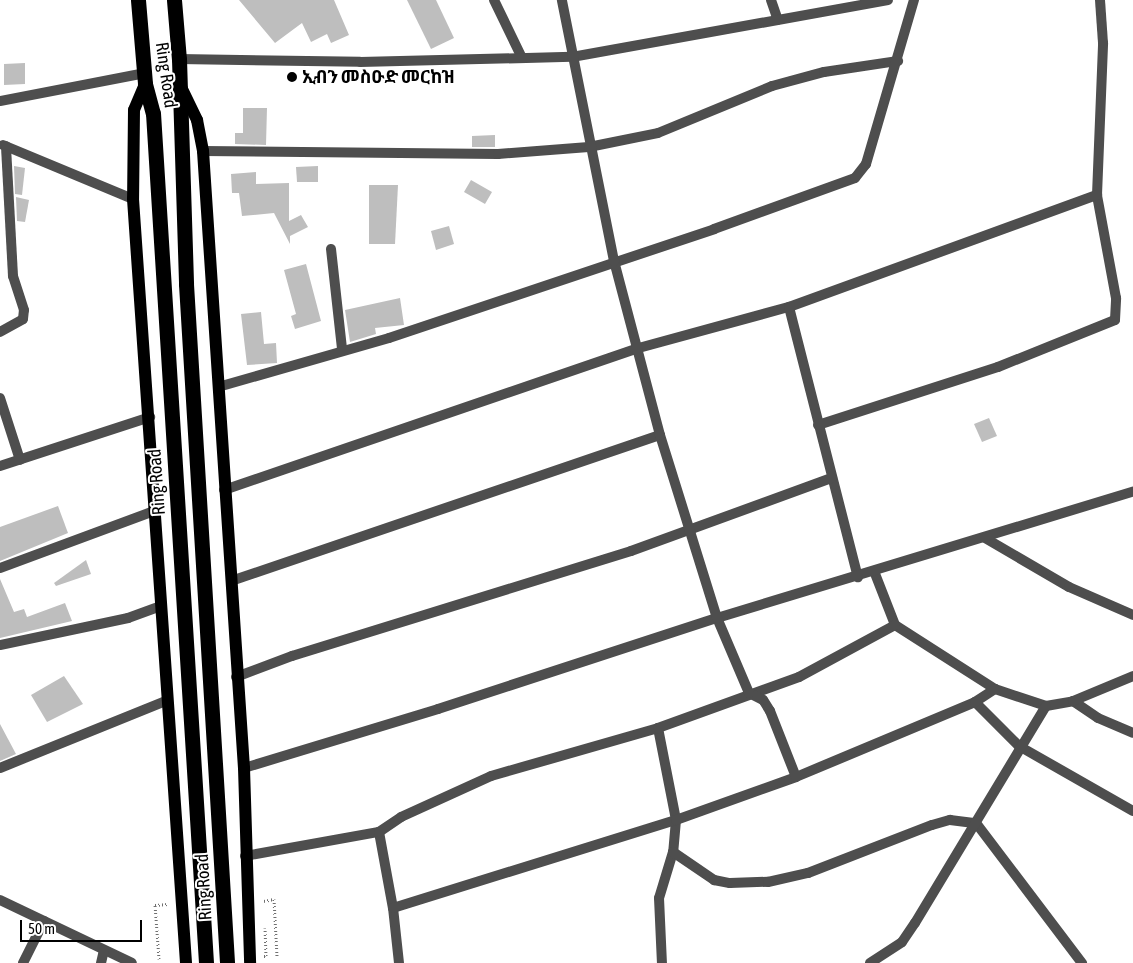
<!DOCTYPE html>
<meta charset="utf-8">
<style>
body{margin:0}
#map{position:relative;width:1133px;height:963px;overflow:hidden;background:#fff;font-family:"Asap Condensed","Noto Sans Ethiopic",sans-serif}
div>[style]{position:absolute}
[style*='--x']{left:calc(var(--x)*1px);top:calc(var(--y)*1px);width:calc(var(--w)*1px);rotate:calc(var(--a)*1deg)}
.building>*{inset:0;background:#bebebe}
.path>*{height:3px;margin-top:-1.5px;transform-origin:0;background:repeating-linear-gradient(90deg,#707070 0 1px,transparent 0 3.5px)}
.street>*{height:10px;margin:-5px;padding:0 5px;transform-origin:5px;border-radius:5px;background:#4e4e4e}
.primary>*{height:12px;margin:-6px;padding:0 6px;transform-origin:6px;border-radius:6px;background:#000}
.highway>*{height:15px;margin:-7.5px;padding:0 7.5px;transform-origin:7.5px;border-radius:7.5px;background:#000}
.dots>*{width:14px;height:14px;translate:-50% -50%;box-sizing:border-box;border:2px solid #fff;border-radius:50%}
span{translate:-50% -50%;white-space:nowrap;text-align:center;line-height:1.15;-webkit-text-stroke:4px #fff;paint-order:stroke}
.street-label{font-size:18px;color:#000}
.poi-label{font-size:18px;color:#000;font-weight:700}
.left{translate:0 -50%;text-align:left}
.scale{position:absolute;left:20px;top:920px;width:122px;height:22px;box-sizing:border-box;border:2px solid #000;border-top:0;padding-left:6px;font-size:15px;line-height:18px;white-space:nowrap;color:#000;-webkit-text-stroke:4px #fff;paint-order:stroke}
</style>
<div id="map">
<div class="building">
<i style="clip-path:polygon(239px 0,334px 0,349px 35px,331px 43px,327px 34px,311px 42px,302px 23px,275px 43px)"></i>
<i style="clip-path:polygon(407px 0,436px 0,454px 38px,431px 49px)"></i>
<i style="clip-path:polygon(25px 63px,25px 84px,4px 85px,4px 64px)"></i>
<i style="clip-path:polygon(243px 108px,267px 108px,266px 145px,235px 144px,235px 133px,243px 133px)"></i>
<i style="clip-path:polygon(495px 135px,495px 147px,472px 147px,472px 136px)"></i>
<i style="clip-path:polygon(14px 166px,25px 168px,22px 195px,15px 194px)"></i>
<i style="clip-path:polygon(318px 166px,318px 182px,297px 182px,296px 167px)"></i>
<i style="clip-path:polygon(256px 172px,256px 184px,289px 183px,289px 221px,301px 215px,308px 227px,290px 236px,290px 244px,274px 213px,242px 216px,239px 193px,232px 193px,231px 174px)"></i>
<i style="clip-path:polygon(471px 180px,492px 192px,485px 204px,464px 192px)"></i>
<i style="clip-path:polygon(369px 185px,398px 185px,395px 244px,369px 244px)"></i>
<i style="clip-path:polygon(16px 197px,29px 200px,25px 222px,17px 221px)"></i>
<i style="clip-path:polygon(449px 226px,454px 244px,436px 250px,431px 231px)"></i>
<i style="clip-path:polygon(306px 264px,321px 321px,295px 329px,291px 316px,296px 314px,284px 270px)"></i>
<i style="clip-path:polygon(400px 298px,404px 325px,375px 328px,376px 334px,350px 342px,345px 310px)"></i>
<i style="clip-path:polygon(261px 312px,264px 344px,276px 343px,277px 363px,247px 365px,241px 314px)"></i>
<i style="clip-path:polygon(989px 418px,997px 436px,982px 442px,974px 424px)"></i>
<i style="clip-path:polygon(58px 506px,68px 533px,0 561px,0 527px)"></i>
<i style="clip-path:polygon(86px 560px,91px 574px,56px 586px,54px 583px)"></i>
<i style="clip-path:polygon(0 579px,14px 612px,24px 609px,27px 617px,65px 603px,72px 621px,0 638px)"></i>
<i style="clip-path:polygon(64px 676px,83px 704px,47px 722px,31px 695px)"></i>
<i style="clip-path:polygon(0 724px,16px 754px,0 761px)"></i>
</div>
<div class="path">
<i style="--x:264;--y:901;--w:10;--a:-11"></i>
<i style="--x:274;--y:899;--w:57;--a:87"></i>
<i style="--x:264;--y:956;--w:2;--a:0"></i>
<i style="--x:266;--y:956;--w:28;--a:-92"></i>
<i style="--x:159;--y:959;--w:54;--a:-94.2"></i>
<i style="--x:155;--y:905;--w:13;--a:-4"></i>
</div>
<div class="street">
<i style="--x:494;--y:0;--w:64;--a:64.2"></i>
<i style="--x:771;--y:0;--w:21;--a:71"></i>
<i style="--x:179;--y:59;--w:181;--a:0.9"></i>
<i style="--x:360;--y:62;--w:212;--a:-1.4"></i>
<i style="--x:572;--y:57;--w:321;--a:-10.2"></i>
<i style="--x:0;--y:101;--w:148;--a:-10.9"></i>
<i style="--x:3;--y:145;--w:141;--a:22.6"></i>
<i style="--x:203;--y:151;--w:295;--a:0.6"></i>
<i style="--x:498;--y:154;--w:91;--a:-4.4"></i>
<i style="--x:589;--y:147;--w:70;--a:-11.5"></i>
<i style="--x:658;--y:133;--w:123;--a:-22.4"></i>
<i style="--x:772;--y:86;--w:54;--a:-15.1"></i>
<i style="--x:824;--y:72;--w:75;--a:-8.5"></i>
<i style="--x:331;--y:249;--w:101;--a:83.7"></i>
<i style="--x:789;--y:307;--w:279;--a:75.7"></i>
<i style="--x:0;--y:332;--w:26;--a:-29"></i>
<i style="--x:23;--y:319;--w:9;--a:-84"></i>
<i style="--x:24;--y:310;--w:36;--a:-108"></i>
<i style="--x:13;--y:276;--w:130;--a:-93.1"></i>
<i style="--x:218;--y:387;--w:178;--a:-16"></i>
<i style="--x:389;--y:338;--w:343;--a:-18.5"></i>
<i style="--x:714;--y:229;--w:150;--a:-19.9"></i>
<i style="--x:855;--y:178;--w:18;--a:-52"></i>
<i style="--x:866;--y:164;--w:171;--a:-73.7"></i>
<i style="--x:0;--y:398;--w:65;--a:72.1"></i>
<i style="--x:818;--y:425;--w:189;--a:-17.9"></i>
<i style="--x:998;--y:367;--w:126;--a:-21.9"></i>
<i style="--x:1115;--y:320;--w:22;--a:-87"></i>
<i style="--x:1116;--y:298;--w:105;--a:-100.5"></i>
<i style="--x:1097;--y:195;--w:152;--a:-87.7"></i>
<i style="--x:1103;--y:43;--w:43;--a:-94"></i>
<i style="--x:0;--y:466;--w:158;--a:-18.1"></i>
<i style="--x:224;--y:490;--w:435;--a:-18.9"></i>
<i style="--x:635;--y:349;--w:160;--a:-15.3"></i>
<i style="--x:789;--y:307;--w:328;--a:-20"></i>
<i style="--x:985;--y:538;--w:97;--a:30.3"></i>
<i style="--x:1069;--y:587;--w:70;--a:23.6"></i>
<i style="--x:0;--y:568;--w:167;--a:-20.3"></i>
<i style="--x:874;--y:571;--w:58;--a:68.7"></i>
<i style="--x:895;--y:625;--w:119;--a:32.6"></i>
<i style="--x:995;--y:689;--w:54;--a:18.4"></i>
<i style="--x:1046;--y:706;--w:27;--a:-10"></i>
<i style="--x:1073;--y:701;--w:30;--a:34"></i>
<i style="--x:1098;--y:718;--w:38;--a:23"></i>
<i style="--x:231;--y:581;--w:453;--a:-18.8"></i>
<i style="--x:0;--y:645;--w:131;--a:-11.9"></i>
<i style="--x:128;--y:618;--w:35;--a:-20"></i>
<i style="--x:236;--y:677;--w:60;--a:-20.6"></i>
<i style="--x:292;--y:656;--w:355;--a:-17.2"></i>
<i style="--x:631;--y:551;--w:214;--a:-20"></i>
<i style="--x:1073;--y:701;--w:65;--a:-22.6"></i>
<i style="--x:975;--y:702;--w:62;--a:45"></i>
<i style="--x:1019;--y:746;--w:131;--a:29.7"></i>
<i style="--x:658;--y:728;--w:94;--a:78.9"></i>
<i style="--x:676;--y:820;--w:32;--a:95"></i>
<i style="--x:673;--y:852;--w:48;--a:106.9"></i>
<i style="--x:659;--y:898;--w:65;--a:87.4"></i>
<i style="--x:0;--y:768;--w:179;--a:-22"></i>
<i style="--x:244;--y:768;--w:203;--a:-16.9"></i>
<i style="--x:438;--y:709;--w:293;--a:-18.1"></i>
<i style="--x:717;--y:618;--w:435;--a:-16.9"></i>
<i style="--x:796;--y:777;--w:194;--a:-22.7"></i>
<i style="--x:975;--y:702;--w:24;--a:-33"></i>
<i style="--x:379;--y:832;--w:77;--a:79.6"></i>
<i style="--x:673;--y:852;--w:50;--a:34.3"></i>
<i style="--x:714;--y:880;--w:16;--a:11"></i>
<i style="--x:730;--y:883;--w:38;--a:-2"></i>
<i style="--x:768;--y:882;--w:41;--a:-12.7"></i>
<i style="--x:808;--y:873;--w:133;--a:-21.2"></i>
<i style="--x:932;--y:825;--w:19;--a:-16"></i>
<i style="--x:950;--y:820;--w:26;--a:7"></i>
<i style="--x:976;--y:823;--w:176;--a:52.9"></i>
<i style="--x:245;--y:856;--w:136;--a:-10.2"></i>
<i style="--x:379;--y:832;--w:27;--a:-34"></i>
<i style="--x:401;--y:817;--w:99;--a:-24.5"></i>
<i style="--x:491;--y:776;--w:174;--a:-16"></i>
<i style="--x:658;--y:728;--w:150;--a:-19.9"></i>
<i style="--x:799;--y:677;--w:109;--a:-28.4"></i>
<i style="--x:0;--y:900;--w:146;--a:25.5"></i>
<i style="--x:23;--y:963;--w:47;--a:-63.4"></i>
<i style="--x:101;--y:963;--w:13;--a:-77"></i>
<i style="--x:399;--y:963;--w:55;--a:-96.2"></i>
<i style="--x:393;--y:908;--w:296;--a:-17.3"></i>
<i style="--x:676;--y:820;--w:127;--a:-19.7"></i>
<i style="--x:796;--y:777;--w:71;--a:-111.5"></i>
<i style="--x:770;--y:711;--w:13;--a:-122"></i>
<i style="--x:763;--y:700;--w:16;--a:-153"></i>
<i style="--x:749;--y:693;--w:82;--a:-113.1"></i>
<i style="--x:717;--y:618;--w:192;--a:-107.3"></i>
<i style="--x:660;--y:435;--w:180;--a:-104.8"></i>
<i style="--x:614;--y:261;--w:266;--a:-101.3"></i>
<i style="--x:870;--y:963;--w:38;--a:-33"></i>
<i style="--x:902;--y:942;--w:23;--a:-56"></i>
<i style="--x:915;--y:923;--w:253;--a:-58.9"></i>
</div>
<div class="primary">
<i style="--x:145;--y:84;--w:28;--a:113"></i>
<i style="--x:134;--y:110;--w:89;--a:90.6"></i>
<i style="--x:133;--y:199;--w:766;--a:86.03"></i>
<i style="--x:180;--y:85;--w:39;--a:64"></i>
<i style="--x:197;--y:120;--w:32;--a:79"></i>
<i style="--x:203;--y:151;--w:618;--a:86.2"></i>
<i style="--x:244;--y:768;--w:195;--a:88.2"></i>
</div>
<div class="highway">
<i style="--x:138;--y:0;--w:84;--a:85.2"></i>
<i style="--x:145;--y:84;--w:30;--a:75"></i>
<i style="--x:153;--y:113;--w:852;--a:86.43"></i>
<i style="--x:174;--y:0;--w:59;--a:85.2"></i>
<i style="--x:179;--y:59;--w:225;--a:88.2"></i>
<i style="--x:186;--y:284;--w:680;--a:86.54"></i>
</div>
<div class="dots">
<i style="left:292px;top:77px;background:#000"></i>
</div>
<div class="street-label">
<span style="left:166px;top:75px;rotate:82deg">Ring Road</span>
<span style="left:157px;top:482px;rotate:-94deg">Ring Road</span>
<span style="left:204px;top:887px;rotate:-93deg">Ring Road</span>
</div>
<div class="poi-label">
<span class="left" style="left:302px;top:77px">ኢብን መስዑድ መርከዝ</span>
</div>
<div class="scale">50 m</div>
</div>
